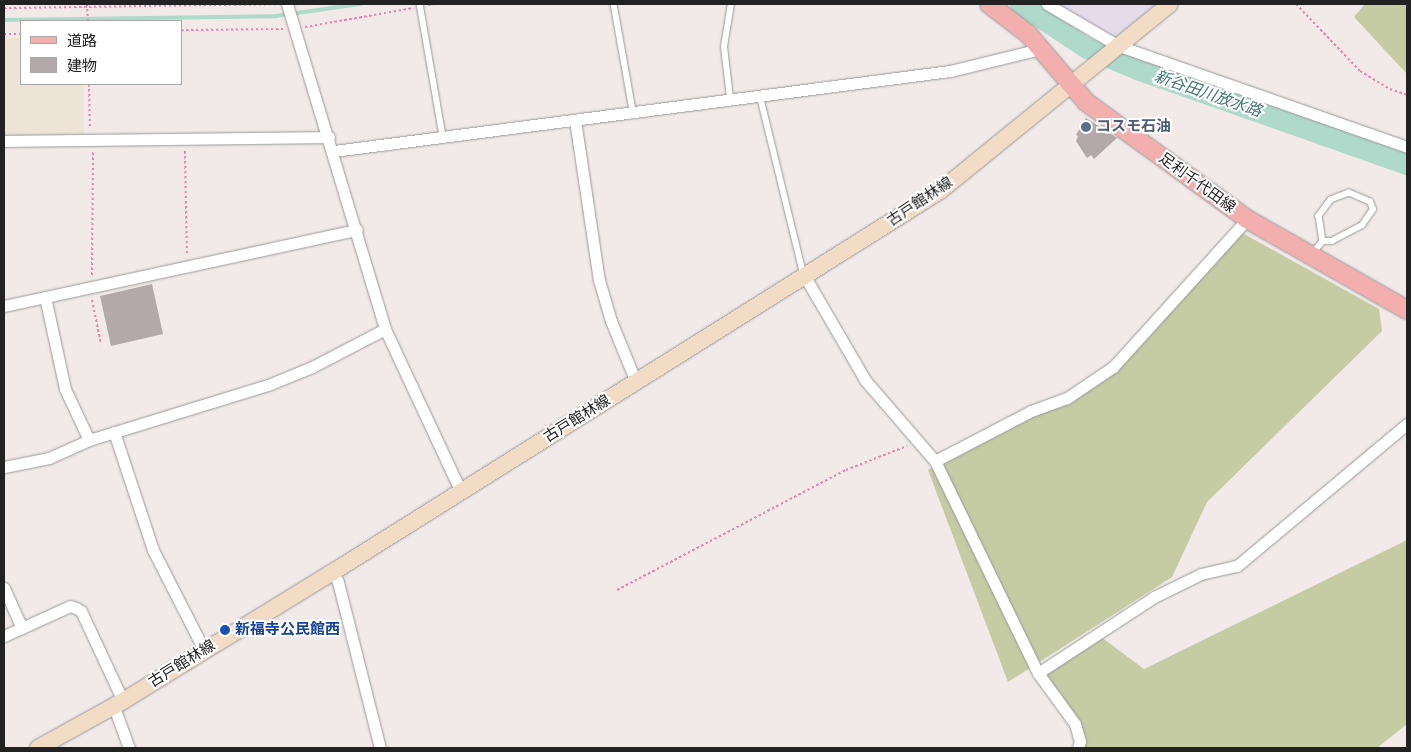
<!DOCTYPE html>
<meta charset="utf-8">
<style>
body{margin:0}
#map{position:relative;width:1411px;height:752px;overflow:hidden;background:#f1eae9;font-family:"Varela Round","Noto Sans JP",sans-serif}
div>[style]{position:absolute}
[style*='--x']{left:calc(var(--x)*1px);top:calc(var(--y)*1px);width:calc(var(--w)*1px);rotate:calc(var(--a)*1deg)}
.industrial>*{inset:0;background:#e4dce9}
.farmland>*{inset:0;background:#ede3d7}
.forest>*{inset:0;background:#c5cba3}
.stream>*{height:4px;margin:-2px;padding:0 2px;transform-origin:2px;border-radius:2px;background:#afd9cb}
.river>*{height:21px;margin:-10.5px;padding:0 10.5px;transform-origin:10.5px;border-radius:10.5px;background:#afd9cb}
.building>*{inset:0;background:#b3a8aa}
.path>*{height:2px;margin-top:-1px;transform-origin:0;background:repeating-linear-gradient(90deg,#ea81b0 0 2.5px,transparent 0 5px)}
.roads{filter:drop-shadow(0 0 1px #999) drop-shadow(0 0 1px #999)}
.service>*{height:5.5px;margin:-2.75px;padding:0 2.75px;transform-origin:2.75px;border-radius:2.75px;background:#fff}
.minor>*{height:11px;margin:-5.5px;padding:0 5.5px;transform-origin:5.5px;border-radius:5.5px;background:#fff}
.secondary>*{height:16px;margin:-8px;padding:0 8px;transform-origin:8px;border-radius:8px;background:#f3dcc5}
.primary>*{height:18px;margin:-9px;padding:0 9px;transform-origin:9px;border-radius:9px;background:#f2afad}
.dots>*{width:14px;height:14px;translate:-50% -50%;box-sizing:border-box;border:2px solid #fff;border-radius:50%}
span{translate:-50% -50%;white-space:nowrap;text-align:center;line-height:1.15;-webkit-text-stroke:4px #fff;paint-order:stroke}
.service-label{font-size:15px;color:#4e5e75;font-weight:700}
.left{translate:0 -50%;text-align:left}
.street-label{font-size:15px;color:#222}
.transit-label{font-size:15px;color:#164399;font-weight:700}
.water-label{font-size:16px;color:#437a77;font-style:italic}
.frame{position:absolute;inset:0;border:5px solid #222;pointer-events:none}
.legend{position:absolute;left:20px;top:20px;width:162px;height:65px;box-sizing:border-box;background:#fff;border:1px solid #a7a7a7;margin:0;padding:6px 9px;list-style:none;font-size:15px;color:#222}
.legend li{display:flex;align-items:center;gap:10px;height:25px}
.legend b{width:25px;border:1px solid #a7a7a7}
</style>
<div id="map">
<div class="industrial">
<i style="clip-path:polygon(1053px 4px,1158px 4px,1114px 39px)"></i>
</div>
<div class="farmland">
<i style="clip-path:polygon(4px 38px,21px 38px,21px 84px,83px 84px,84px 136px,4px 137px)"></i>
</div>
<div class="forest">
<i style="clip-path:polygon(1365px 4px,1407px 4px,1407px 74px,1354px 17px)"></i>
<i style="clip-path:polygon(1237px 230px,1379px 309px,1382px 331px,1207px 502px,1172px 577px,1008px 682px,928px 470px,1055px 403px,1121px 358px)"></i>
<i style="clip-path:polygon(1407px 540px,1407px 724px,1377px 748px,1078px 748px,1080px 741px,1038px 673px,1097px 634px,1144px 669px)"></i>
</div>
<div class="stream">
<i style="--x:4;--y:20;--w:272;--a:-0.8"></i>
<i style="--x:276;--y:16;--w:85;--a:-8.1"></i>
</div>
<div class="river">
<i style="--x:1020;--y:4;--w:80;--a:33.3"></i>
<i style="--x:1087;--y:48;--w:54;--a:22.8"></i>
<i style="--x:1137;--y:69;--w:286;--a:19.4"></i>
</div>
<div class="building">
<i style="clip-path:polygon(1086px 118px,1117px 138px,1094px 159px,1091px 155px,1087px 158px,1076px 141px,1078px 136px,1076px 135px)"></i>
<i style="clip-path:polygon(152px 284px,163px 334px,111px 346px,100px 296px)"></i>
</div>
<div class="path">
<i style="--x:87;--y:4;--w:17;--a:87"></i>
<i style="--x:1296;--y:4;--w:93;--a:46.3"></i>
<i style="--x:1360;--y:71;--w:35;--a:31"></i>
<i style="--x:1390;--y:89;--w:18;--a:19"></i>
<i style="--x:428;--y:5;--w:7;--a:-8"></i>
<i style="--x:4;--y:8;--w:272;--a:-0.8"></i>
<i style="--x:305;--y:27;--w:110;--a:-10"></i>
<i style="--x:181;--y:30;--w:102;--a:-0.6"></i>
<i style="--x:4;--y:34;--w:17;--a:0"></i>
<i style="--x:89;--y:84;--w:44;--a:88.7"></i>
<i style="--x:185;--y:151;--w:103;--a:88.9"></i>
<i style="--x:92;--y:275;--w:125;--a:-89.5"></i>
<i style="--x:92;--y:300;--w:45;--a:78.4"></i>
<i style="--x:617;--y:590;--w:259;--a:-27.7"></i>
<i style="--x:846;--y:470;--w:66;--a:-21.5"></i>
</div>
<div class="roads">
<div class="service">
<i style="--x:420;--y:4;--w:134;--a:80.1"></i>
<i style="--x:614;--y:4;--w:109;--a:79.9"></i>
<i style="--x:760;--y:95;--w:185;--a:76.3"></i>
<i style="--x:730;--y:98;--w:51;--a:-96.7"></i>
<i style="--x:724;--y:47;--w:44;--a:-80.8"></i>
<i style="--x:1312;--y:254;--w:17;--a:-50"></i>
<i style="--x:1323;--y:241;--w:9;--a:0"></i>
<i style="--x:1332;--y:241;--w:34;--a:-28"></i>
<i style="--x:1362;--y:225;--w:19;--a:-55"></i>
<i style="--x:1373;--y:209;--w:8;--a:-113"></i>
<i style="--x:1370;--y:202;--w:23;--a:-157"></i>
<i style="--x:1349;--y:193;--w:19;--a:159"></i>
<i style="--x:1331;--y:200;--w:20;--a:127"></i>
<i style="--x:1319;--y:216;--w:25;--a:81"></i>
</div>
<div class="minor">
<i style="--x:287;--y:4;--w:339;--a:73.2"></i>
<i style="--x:385;--y:329;--w:180;--a:65"></i>
<i style="--x:1047;--y:4;--w:83;--a:30.3"></i>
<i style="--x:1119;--y:46;--w:305;--a:19.3"></i>
<i style="--x:575;--y:120;--w:162;--a:81.5"></i>
<i style="--x:599;--y:280;--w:43;--a:73.7"></i>
<i style="--x:611;--y:321;--w:66;--a:67.7"></i>
<i style="--x:4;--y:141;--w:325;--a:-0.7"></i>
<i style="--x:334;--y:151;--w:621;--a:-7.4"></i>
<i style="--x:950;--y:71;--w:93;--a:-13.7"></i>
<i style="--x:804;--y:275;--w:121;--a:59.8"></i>
<i style="--x:865;--y:380;--w:107;--a:49.2"></i>
<i style="--x:935;--y:461;--w:236;--a:64.1"></i>
<i style="--x:1038;--y:673;--w:63;--a:54"></i>
<i style="--x:1075;--y:724;--w:18;--a:74"></i>
<i style="--x:1080;--y:741;--w:7;--a:106"></i>
<i style="--x:45;--y:297;--w:94;--a:77.7"></i>
<i style="--x:65;--y:389;--w:56;--a:64.8"></i>
<i style="--x:4;--y:306;--w:361;--a:-12.2"></i>
<i style="--x:114;--y:432;--w:124;--a:71.7"></i>
<i style="--x:153;--y:550;--w:112;--a:63"></i>
<i style="--x:935;--y:461;--w:108;--a:-27.5"></i>
<i style="--x:1031;--y:411;--w:38;--a:-20"></i>
<i style="--x:1067;--y:398;--w:55;--a:-34"></i>
<i style="--x:1113;--y:367;--w:200;--a:-47.8"></i>
<i style="--x:4;--y:467;--w:46;--a:-11.3"></i>
<i style="--x:49;--y:458;--w:44;--a:-24.2"></i>
<i style="--x:89;--y:440;--w:187;--a:-17.1"></i>
<i style="--x:268;--y:385;--w:48;--a:-22.2"></i>
<i style="--x:312;--y:367;--w:82;--a:-27.5"></i>
<i style="--x:333;--y:572;--w:11;--a:63"></i>
<i style="--x:338;--y:582;--w:171;--a:75.8"></i>
<i style="--x:4;--y:588;--w:44;--a:65.8"></i>
<i style="--x:4;--y:636;--w:72;--a:-24.4"></i>
<i style="--x:70;--y:606;--w:6;--a:18"></i>
<i style="--x:76;--y:608;--w:6;--a:31"></i>
<i style="--x:81;--y:611;--w:99;--a:65"></i>
<i style="--x:1038;--y:673;--w:139;--a:-33.2"></i>
<i style="--x:1154;--y:597;--w:52;--a:-26.1"></i>
<i style="--x:1201;--y:574;--w:37;--a:-13"></i>
<i style="--x:1237;--y:566;--w:222;--a:-39.9"></i>
<i style="--x:114;--y:707;--w:44;--a:69.9"></i>
</div>
<div class="secondary">
<i style="--x:38;--y:748;--w:97;--a:-28.9"></i>
<i style="--x:123;--y:701;--w:246;--a:-31.6"></i>
<i style="--x:333;--y:572;--w:717;--a:-32.12"></i>
<i style="--x:940;--y:191;--w:296;--a:-39.1"></i>
</div>
<div class="primary">
<i style="--x:989;--y:4;--w:49;--a:37.6"></i>
<i style="--x:1028;--y:34;--w:89;--a:49.5"></i>
<i style="--x:1086;--y:102;--w:199;--a:36"></i>
<i style="--x:1247;--y:219;--w:184;--a:29.6"></i>
</div>
</div>
<div class="dots">
<i style="left:1086px;top:127px;background:#5c6f8a"></i>
<i style="left:225px;top:630px;background:#1a4fb4"></i>
</div>
<div class="service-label">
<span class="left" style="left:1096px;top:127px">コスモ石油</span>
</div>
<div class="street-label">
<span style="left:1197px;top:183px;rotate:36deg">足利千代田線</span>
<span style="left:920px;top:202px;rotate:-34deg">古戸館林線</span>
<span style="left:577px;top:419px;rotate:-32deg">古戸館林線</span>
<span style="left:182px;top:664px;rotate:-32deg">古戸館林線</span>
</div>
<div class="transit-label">
<span class="left" style="left:235px;top:630px">新福寺公民館西</span>
</div>
<div class="water-label">
<span style="left:1208px;top:94px;rotate:19deg">新谷田川放水路</span>
</div>
<div class="frame"></div>
<ul class="legend">
<li><b style="height:6px;background:#f2afad"></b>道路</li>
<li><b style="height:14px;background:#b3a8aa"></b>建物</li>
</ul>
</div>
